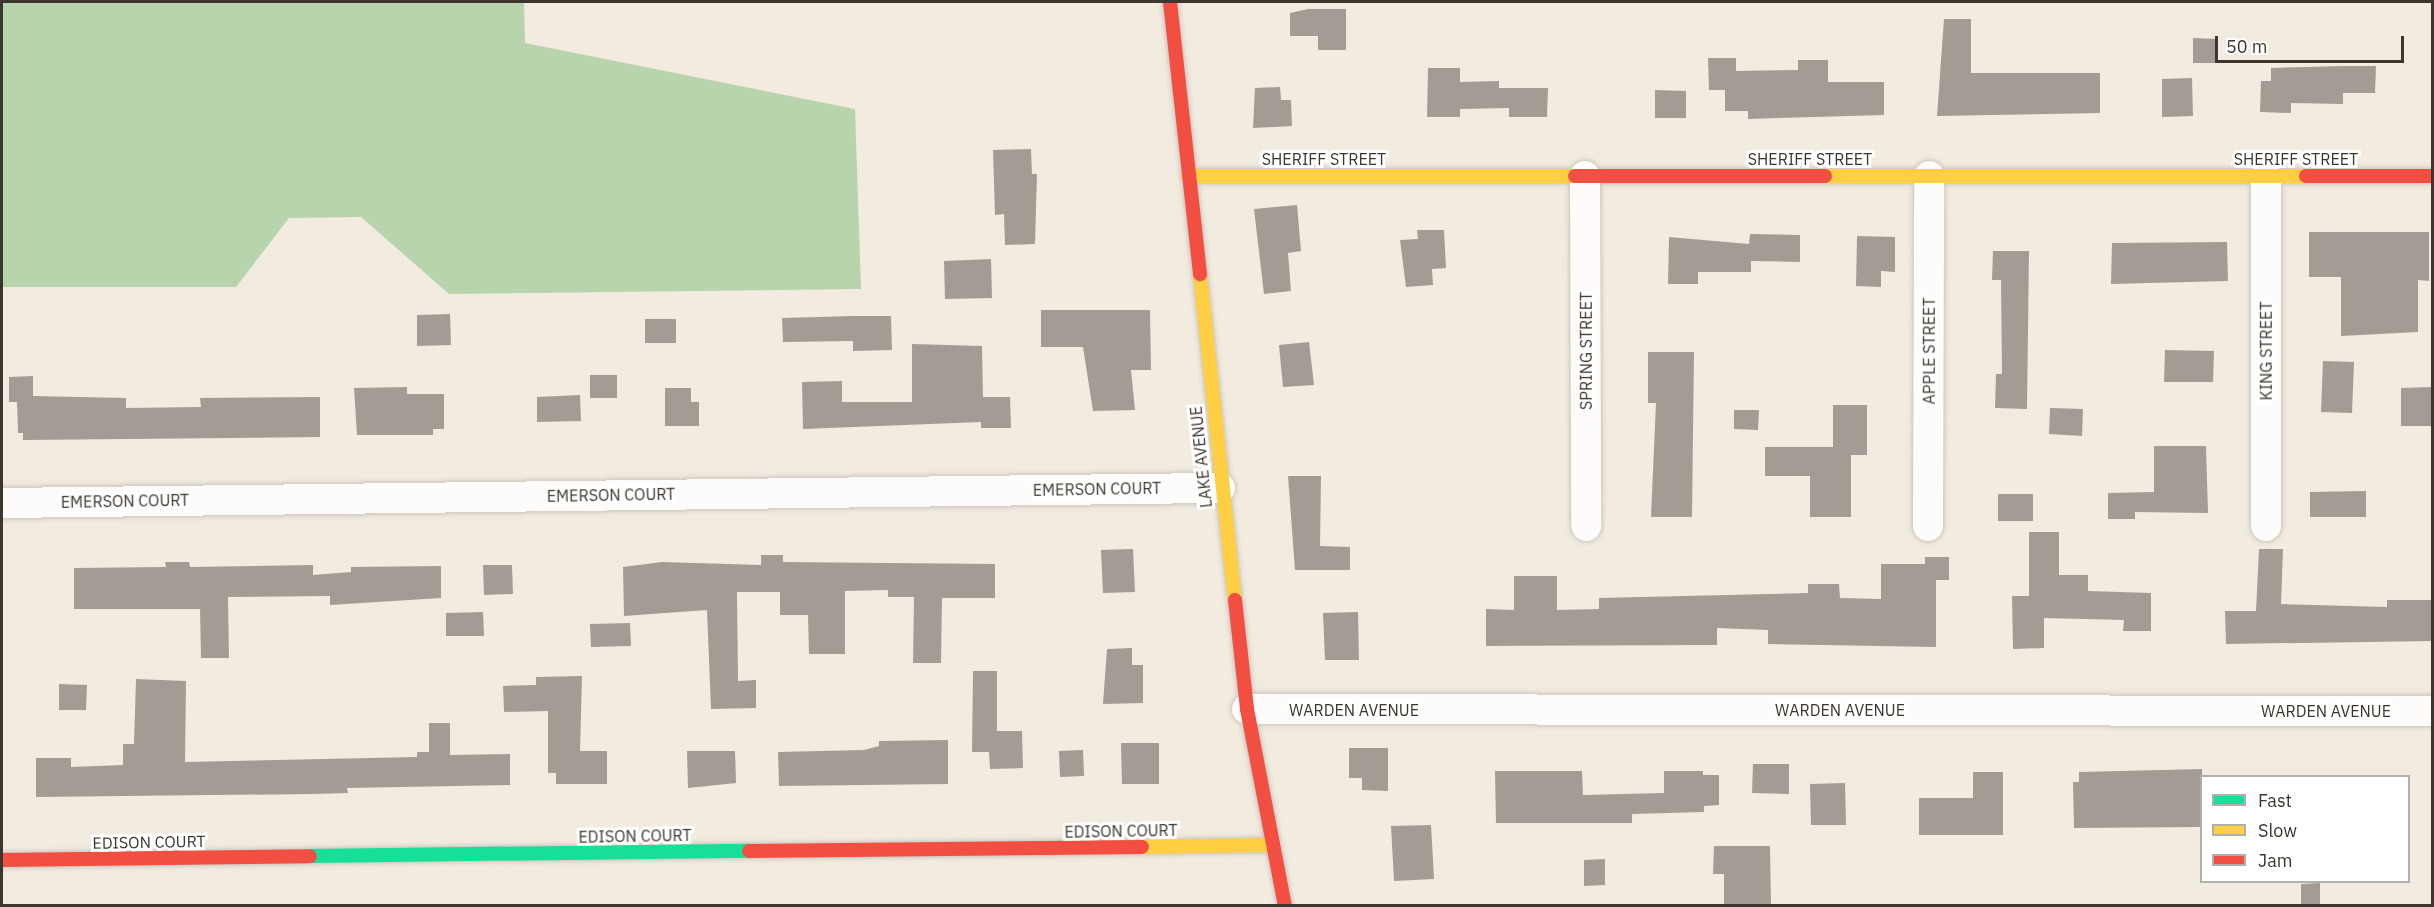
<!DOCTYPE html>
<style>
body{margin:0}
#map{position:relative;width:2434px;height:907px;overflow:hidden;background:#f2ebe0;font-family:"IBM Plex Sans",sans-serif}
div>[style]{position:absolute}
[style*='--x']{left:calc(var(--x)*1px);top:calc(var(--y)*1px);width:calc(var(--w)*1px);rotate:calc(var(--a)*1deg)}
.forest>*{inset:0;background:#b8d4ad}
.building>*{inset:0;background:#a39c95}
.roads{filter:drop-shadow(0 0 2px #ccc6bd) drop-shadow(0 0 2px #ccc6bd)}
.street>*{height:30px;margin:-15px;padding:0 15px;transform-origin:15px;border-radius:15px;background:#fdfcfa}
.fast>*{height:14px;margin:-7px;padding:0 7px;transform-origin:7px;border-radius:7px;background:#16e098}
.slow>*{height:14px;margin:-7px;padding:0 7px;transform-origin:7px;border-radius:7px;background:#ffcf43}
.jam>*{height:14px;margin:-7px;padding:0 7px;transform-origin:7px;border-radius:7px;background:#f24e42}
span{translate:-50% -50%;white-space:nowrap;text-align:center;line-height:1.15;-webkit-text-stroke:6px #fff;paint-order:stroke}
.street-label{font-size:16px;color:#3c362f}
.frame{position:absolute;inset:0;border:3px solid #3c362f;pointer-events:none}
.legend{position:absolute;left:2200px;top:775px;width:210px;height:108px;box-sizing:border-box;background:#fff;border:2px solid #b1afac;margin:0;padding:8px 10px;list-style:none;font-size:18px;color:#3c362f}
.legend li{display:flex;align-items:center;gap:12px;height:30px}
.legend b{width:30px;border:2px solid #b1afac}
.scale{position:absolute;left:2215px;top:36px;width:189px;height:27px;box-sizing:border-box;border:3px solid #3c362f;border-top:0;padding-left:8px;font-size:18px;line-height:21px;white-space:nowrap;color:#3c362f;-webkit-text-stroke:4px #fff;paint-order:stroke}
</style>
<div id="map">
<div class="forest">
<i style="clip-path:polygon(2px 2px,524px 2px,525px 43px,855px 109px,861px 289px,449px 294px,361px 217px,289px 218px,236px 287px,2px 287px)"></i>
</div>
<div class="building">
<i style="clip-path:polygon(1308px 9px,1346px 9px,1346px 50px,1318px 50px,1318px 36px,1290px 36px,1290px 13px)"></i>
<i style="clip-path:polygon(1944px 19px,1971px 19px,1971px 73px,2100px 73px,2100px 113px,1937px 116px)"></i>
<i style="clip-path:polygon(2193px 38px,2218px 39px,2218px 63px,2193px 63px)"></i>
<i style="clip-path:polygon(1708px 58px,1736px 58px,1736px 71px,1798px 70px,1798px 60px,1828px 60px,1828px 82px,1884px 82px,1884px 115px,1748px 119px,1748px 111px,1725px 111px,1725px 90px,1709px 90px)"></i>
<i style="clip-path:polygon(2344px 66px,2376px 66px,2375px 93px,2343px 93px,2343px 104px,2291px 103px,2291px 113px,2260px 112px,2261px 81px,2271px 81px,2271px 68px)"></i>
<i style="clip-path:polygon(1428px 68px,1460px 68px,1460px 82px,1499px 81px,1499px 88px,1548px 88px,1547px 117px,1509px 117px,1509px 108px,1460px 109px,1460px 117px,1427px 117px)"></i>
<i style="clip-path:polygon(2192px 78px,2193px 116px,2162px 117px,2162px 79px)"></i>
<i style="clip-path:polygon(1280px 87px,1281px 100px,1291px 100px,1292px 126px,1253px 128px,1255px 88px)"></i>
<i style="clip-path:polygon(1655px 90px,1686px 91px,1686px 118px,1655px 118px)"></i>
<i style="clip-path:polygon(1031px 149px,1032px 174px,1037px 174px,1035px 244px,1005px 245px,1004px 214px,995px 215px,993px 150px)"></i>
<i style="clip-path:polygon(1297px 205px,1301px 251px,1288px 253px,1291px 291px,1264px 294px,1254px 209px)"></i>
<i style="clip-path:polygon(1417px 230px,1444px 230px,1446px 268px,1432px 269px,1433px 285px,1406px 287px,1400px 240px,1418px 239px)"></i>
<i style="clip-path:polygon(2309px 232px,2429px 232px,2429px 281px,2418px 280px,2418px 332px,2341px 336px,2341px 277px,2309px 277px)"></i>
<i style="clip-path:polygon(1750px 234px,1800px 235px,1800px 262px,1751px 261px,1751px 272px,1698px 272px,1698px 284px,1668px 284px,1669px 237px,1749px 244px)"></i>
<i style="clip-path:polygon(1857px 236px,1895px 237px,1895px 272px,1881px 271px,1881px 287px,1856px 286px)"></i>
<i style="clip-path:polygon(2227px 242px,2228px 281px,2111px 284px,2112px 243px)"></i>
<i style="clip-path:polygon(1993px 251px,2029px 251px,2027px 409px,1995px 408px,1996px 374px,2002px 374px,2001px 280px,1992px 280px)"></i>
<i style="clip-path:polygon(991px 259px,992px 298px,945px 299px,944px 261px)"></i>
<i style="clip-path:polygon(1041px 310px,1150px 310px,1151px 370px,1131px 370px,1135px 410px,1093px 411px,1083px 347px,1041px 347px)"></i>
<i style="clip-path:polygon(450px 314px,451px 345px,417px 346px,417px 315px)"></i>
<i style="clip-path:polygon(853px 316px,891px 316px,892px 350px,853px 351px,853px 341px,783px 342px,782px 318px)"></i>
<i style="clip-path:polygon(645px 319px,676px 319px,676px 343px,645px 343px)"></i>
<i style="clip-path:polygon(1309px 342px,1314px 385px,1283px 387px,1279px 345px)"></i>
<i style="clip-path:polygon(912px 344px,982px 346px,983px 397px,1010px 397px,1011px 428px,981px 428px,981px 422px,803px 429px,802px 382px,842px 381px,842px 402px,912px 402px)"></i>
<i style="clip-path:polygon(2165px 350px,2214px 351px,2213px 382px,2164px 382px)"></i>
<i style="clip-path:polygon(1648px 352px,1694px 352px,1692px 517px,1651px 517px,1656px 403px,1648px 403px)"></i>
<i style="clip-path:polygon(2323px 361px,2354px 362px,2352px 413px,2321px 412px)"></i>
<i style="clip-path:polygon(590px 375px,617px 375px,617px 398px,590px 398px)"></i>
<i style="clip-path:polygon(33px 376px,33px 396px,126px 398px,126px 408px,201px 407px,200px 398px,320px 397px,320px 437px,23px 440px,23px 433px,18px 433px,17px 402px,9px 402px,9px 377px)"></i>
<i style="clip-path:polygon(407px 387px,407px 394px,444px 394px,444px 429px,433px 429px,433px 435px,357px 435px,354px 388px)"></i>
<i style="clip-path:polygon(2432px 387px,2432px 426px,2401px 426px,2401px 388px)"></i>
<i style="clip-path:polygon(665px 388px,691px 388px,691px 402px,699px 402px,699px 426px,665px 426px)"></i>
<i style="clip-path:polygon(580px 395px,581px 421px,537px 422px,537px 397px)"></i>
<i style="clip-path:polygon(1833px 405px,1867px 405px,1867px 455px,1851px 455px,1851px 517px,1810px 517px,1810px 476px,1765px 476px,1765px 447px,1833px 447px)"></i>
<i style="clip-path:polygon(2050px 408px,2083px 409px,2082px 436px,2049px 434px)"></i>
<i style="clip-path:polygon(1734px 410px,1759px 410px,1758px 430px,1734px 429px)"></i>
<i style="clip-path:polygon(2154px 446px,2206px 446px,2208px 513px,2135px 512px,2135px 519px,2108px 519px,2108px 493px,2154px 492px)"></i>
<i style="clip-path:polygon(1288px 476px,1321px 476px,1320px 546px,1350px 547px,1350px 570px,1295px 570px)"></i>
<i style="clip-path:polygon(2366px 491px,2366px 517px,2310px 517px,2310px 492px)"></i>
<i style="clip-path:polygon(1998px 494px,2033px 494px,2033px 521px,1998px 521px)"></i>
<i style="clip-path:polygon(2029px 532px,2059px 532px,2059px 575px,2088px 575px,2088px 591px,2151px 593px,2151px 631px,2123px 631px,2124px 620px,2044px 618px,2044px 648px,2013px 649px,2012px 596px,2029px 596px)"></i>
<i style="clip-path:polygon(1133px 549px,1135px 592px,1103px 593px,1101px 550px)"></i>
<i style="clip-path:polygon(2259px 549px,2283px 549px,2281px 604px,2387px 607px,2387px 600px,2433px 600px,2433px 641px,2226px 644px,2225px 611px,2256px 611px)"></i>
<i style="clip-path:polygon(761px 555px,783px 555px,783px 562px,995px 564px,995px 598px,942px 598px,941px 663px,913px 663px,914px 597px,888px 597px,888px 590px,845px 591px,845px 654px,809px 654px,808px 615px,780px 615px,780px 592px,737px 592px,738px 681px,756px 680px,756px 708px,711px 709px,707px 610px,624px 616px,623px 567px,662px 562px,761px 565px)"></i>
<i style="clip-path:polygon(1925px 557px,1949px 557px,1949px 580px,1936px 580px,1936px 647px,1768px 644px,1768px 630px,1717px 628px,1717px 645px,1486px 646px,1486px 609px,1514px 610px,1514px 576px,1557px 576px,1557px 610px,1599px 609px,1599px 598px,1808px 593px,1808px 584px,1839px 584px,1840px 598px,1881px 599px,1881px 564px,1925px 564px)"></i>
<i style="clip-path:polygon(165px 562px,189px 562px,190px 567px,313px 565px,313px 575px,351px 572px,351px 567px,441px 566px,441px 598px,330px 605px,330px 596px,228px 597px,229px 658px,201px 658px,200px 609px,74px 609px,74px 568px,166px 567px)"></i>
<i style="clip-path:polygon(483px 565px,512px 565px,513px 594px,484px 595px)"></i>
<i style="clip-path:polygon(483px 612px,484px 636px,446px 636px,446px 613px)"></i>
<i style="clip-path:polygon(1358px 612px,1359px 660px,1325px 660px,1323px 613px)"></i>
<i style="clip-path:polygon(630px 623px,631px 646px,591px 647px,590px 624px)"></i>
<i style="clip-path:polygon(1132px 648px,1132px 665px,1143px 665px,1143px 703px,1103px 704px,1107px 649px)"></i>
<i style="clip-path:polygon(973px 671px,997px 671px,997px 731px,1022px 731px,1023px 768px,990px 769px,989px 752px,972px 752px)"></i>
<i style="clip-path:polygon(582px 676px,580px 751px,607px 751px,607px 784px,556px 784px,556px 773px,548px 773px,548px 711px,504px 712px,503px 686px,536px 685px,536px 677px)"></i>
<i style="clip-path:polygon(136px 679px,186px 681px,185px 762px,417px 757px,417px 752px,429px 752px,429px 723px,450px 723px,450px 755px,510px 754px,510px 785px,347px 788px,348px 793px,312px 794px,36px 797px,36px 758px,71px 758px,71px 767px,123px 765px,123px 744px,134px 744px)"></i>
<i style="clip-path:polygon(59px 684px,87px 685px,86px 710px,59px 710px)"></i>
<i style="clip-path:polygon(948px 740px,948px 784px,779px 786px,778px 752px,864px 750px,879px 746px,879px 741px)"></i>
<i style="clip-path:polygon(1121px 743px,1159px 743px,1159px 784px,1122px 784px)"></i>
<i style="clip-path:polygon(1349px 748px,1388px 748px,1388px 791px,1362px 790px,1362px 778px,1349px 778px)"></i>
<i style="clip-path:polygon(1083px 750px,1084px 776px,1060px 777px,1059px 751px)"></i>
<i style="clip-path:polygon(687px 751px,735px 751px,736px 783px,688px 788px)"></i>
<i style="clip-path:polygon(1753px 764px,1789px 764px,1789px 794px,1752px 793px)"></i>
<i style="clip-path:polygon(2202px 769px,2202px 827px,2074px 828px,2073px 782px,2079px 782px,2079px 772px)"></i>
<i style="clip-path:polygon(1495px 771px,1582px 771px,1583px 795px,1664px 793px,1664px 771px,1703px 771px,1703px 775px,1719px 775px,1719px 805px,1704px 806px,1704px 812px,1632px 814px,1632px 823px,1496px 823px)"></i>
<i style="clip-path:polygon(1973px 772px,2003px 772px,2003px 835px,1919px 835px,1919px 798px,1973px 798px)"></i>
<i style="clip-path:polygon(1845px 783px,1846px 825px,1811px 825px,1810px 784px)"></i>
<i style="clip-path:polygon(1431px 825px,1434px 879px,1394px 881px,1391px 826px)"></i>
<i style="clip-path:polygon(1714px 846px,1770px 846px,1771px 906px,1724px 906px,1724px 874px,1713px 874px)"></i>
<i style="clip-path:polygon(1605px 859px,1605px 885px,1584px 886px,1584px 860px)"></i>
<i style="clip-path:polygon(2320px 883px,2320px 906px,2301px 906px,2301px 884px)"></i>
</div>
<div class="roads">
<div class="street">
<i style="--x:1585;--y:176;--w:350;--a:89.8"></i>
<i style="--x:2266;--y:176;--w:350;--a:90"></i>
<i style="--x:2;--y:503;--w:1218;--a:-0.71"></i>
<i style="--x:1928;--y:526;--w:350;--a:-89.8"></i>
<i style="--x:1247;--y:709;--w:1185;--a:0.1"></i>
</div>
<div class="fast">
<i style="--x:310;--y:856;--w:439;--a:-0.7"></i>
</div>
<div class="slow">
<i style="--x:1188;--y:176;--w:387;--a:0"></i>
<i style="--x:1825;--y:176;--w:481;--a:0"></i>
<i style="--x:1200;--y:274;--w:328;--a:83.9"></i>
<i style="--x:1142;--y:847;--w:128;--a:-0.9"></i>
</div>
<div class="jam">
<i style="--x:1170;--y:2;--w:274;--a:83.7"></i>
<i style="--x:1575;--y:176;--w:250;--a:0"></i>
<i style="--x:2306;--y:176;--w:126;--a:0"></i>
<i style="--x:1235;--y:600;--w:110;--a:83.7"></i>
<i style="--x:1247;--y:709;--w:201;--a:79.1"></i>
<i style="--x:749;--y:851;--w:393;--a:-0.6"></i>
<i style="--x:2;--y:860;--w:308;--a:-0.7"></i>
</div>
</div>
<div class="street-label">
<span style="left:1324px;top:159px">SHERIFF STREET</span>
<span style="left:1810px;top:159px">SHERIFF STREET</span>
<span style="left:2296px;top:159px">SHERIFF STREET</span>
<span style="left:1586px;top:351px;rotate:-90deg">SPRING STREET</span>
<span style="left:1929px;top:351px;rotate:-90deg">APPLE STREET</span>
<span style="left:2266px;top:351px;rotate:-90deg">KING STREET</span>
<span style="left:1201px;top:457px;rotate:-96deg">LAKE AVENUE</span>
<span style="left:1097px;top:489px;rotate:-1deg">EMERSON COURT</span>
<span style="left:611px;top:495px;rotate:-1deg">EMERSON COURT</span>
<span style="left:125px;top:501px;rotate:-1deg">EMERSON COURT</span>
<span style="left:1354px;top:710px">WARDEN AVENUE</span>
<span style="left:1840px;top:710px">WARDEN AVENUE</span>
<span style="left:2326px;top:711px">WARDEN AVENUE</span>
<span style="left:1121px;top:831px;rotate:-1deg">EDISON COURT</span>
<span style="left:635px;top:836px;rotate:-1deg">EDISON COURT</span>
<span style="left:149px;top:842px;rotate:-1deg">EDISON COURT</span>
</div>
<div class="frame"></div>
<ul class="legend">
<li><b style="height:8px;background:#16e098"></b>Fast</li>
<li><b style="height:8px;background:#ffcf43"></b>Slow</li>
<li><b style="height:8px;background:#f24e42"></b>Jam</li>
</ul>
<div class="scale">50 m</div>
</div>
